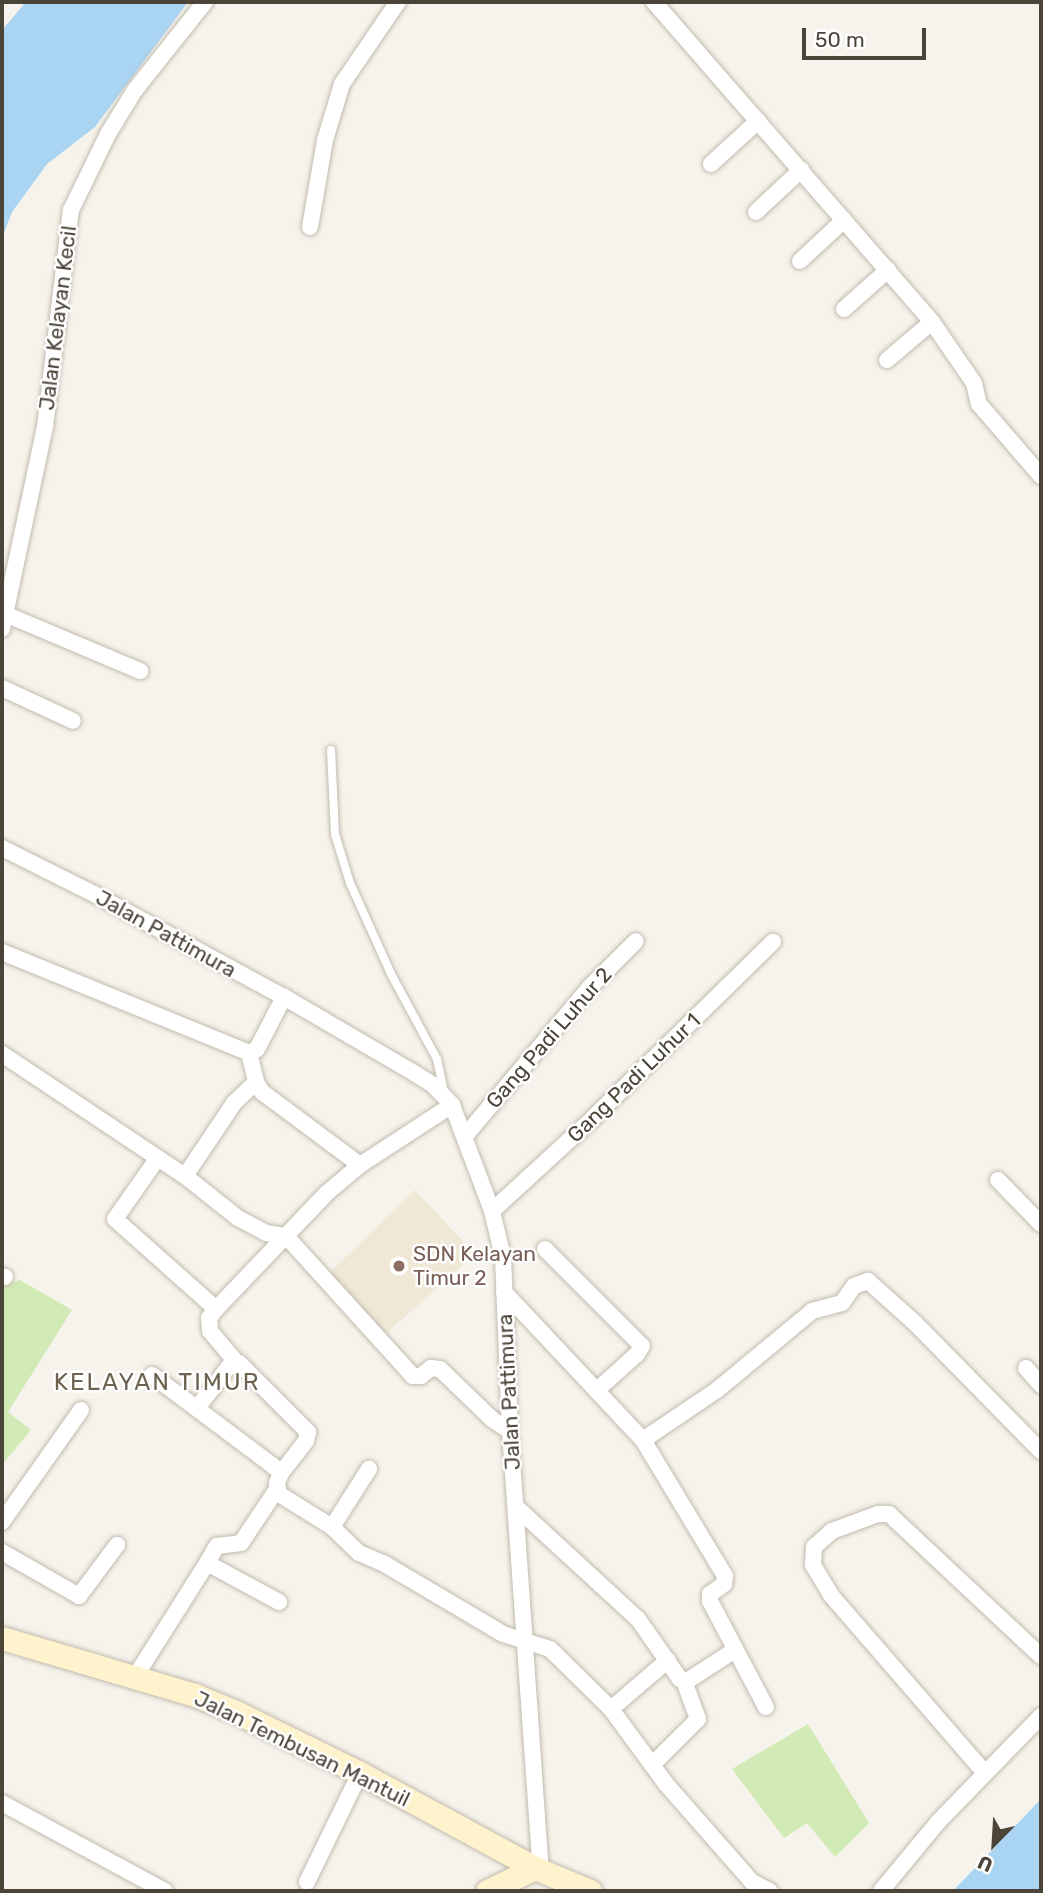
<!DOCTYPE html>
<style>
body{margin:0}
#map{position:relative;width:1043px;height:1893px;overflow:hidden;background:#f6f3ec;font-family:Rubik,sans-serif}
div>[style]{position:absolute}
[style*='--x']{left:calc(var(--x)*1px);top:calc(var(--y)*1px);width:calc(var(--w)*1px);rotate:calc(var(--a)*1deg)}
.education>*{inset:0;background:#efe8d6}
.green>*{inset:0;background:#d2eab5}
.water>*{inset:0;background:#a9d4f2}
.roads{filter:drop-shadow(0 0 2px #c2bbae) drop-shadow(0 0 2px #c2bbae)}
.lane>*{height:8px;margin:-4px;padding:0 4px;transform-origin:4px;border-radius:4px;background:#fff}
.street>*{height:16px;margin:-8px;padding:0 8px;transform-origin:8px;border-radius:8px;background:#fff}
.secondary>*{height:23px;margin:-11.5px;padding:0 11.5px;transform-origin:11.5px;border-radius:11.5px;background:#fff3cd}
.dots>*{width:19px;height:19px;translate:-50% -50%;box-sizing:border-box;border:4px solid #fff;border-radius:50%}
span{translate:-50% -50%;white-space:nowrap;text-align:center;line-height:1.15;-webkit-text-stroke:5px #fff;paint-order:stroke}
.street-label{font-size:21px;color:#4b4439}
.education-label{font-size:21px;color:#785e54}
.left{translate:0 -50%;text-align:left}
.quarter-label{font-size:24px;color:#6e6250;letter-spacing:2px}
.frame{position:absolute;inset:0;border:4px solid #4b4439;pointer-events:none}
.north{position:absolute;left:959px;top:1809px;width:70px;height:70px;-webkit-text-stroke:5px #fff;paint-order:stroke;rotate:204deg;font-size:19px;font-weight:700;line-height:28px;text-align:center;color:#4b4439}
.north::after{content:'';display:block;margin:auto;width:24px;height:32px;background:#4b4439;clip-path:polygon(50% 0,100% 100%,50% 72%,0 100%)}
.scale{position:absolute;left:802px;top:28px;width:124px;height:32px;box-sizing:border-box;border:4px solid #4b4439;border-top:0;padding-left:9px;font-size:21px;line-height:24px;white-space:nowrap;color:#4b4439;-webkit-text-stroke:5px #fff;paint-order:stroke}
</style>
<div id="map">
<div class="education">
<i style="clip-path:polygon(415px 1190px,475px 1254px,381px 1338px,325px 1277px)"></i>
</div>
<div class="green">
<i style="clip-path:polygon(20px 1280px,72px 1310px,8px 1412px,31px 1430px,2px 1465px,2px 1285px)"></i>
<i style="clip-path:polygon(808px 1724px,869px 1823px,835px 1857px,807px 1823px,784px 1838px,732px 1769px)"></i>
</div>
<div class="water">
<i style="clip-path:polygon(26px 2px,188px 2px,95px 127px,47px 164px,12px 212px,2px 238px,2px 30px)"></i>
<i style="clip-path:polygon(1041px 1799px,1041px 1891px,953px 1891px)"></i>
</div>
<div class="roads">
<div class="lane">
<i style="--x:331;--y:750;--w:84;--a:87.3"></i>
<i style="--x:335;--y:834;--w:51;--a:73"></i>
<i style="--x:350;--y:883;--w:100;--a:65.7"></i>
<i style="--x:391;--y:974;--w:97;--a:61.6"></i>
<i style="--x:437;--y:1059;--w:35;--a:78"></i>
</div>
<div class="street">
<i style="--x:654;--y:2;--w:424;--a:49"></i>
<i style="--x:932;--y:322;--w:74;--a:55.5"></i>
<i style="--x:974;--y:383;--w:22;--a:77"></i>
<i style="--x:979;--y:404;--w:95;--a:49.3"></i>
<i style="--x:711;--y:164;--w:64;--a:-42.5"></i>
<i style="--x:756;--y:212;--w:62;--a:-43"></i>
<i style="--x:310;--y:227;--w:88;--a:-80.2"></i>
<i style="--x:325;--y:140;--w:59;--a:-73.1"></i>
<i style="--x:342;--y:84;--w:99;--a:-55.7"></i>
<i style="--x:800;--y:261;--w:60;--a:-43"></i>
<i style="--x:844;--y:309;--w:59;--a:-41.6"></i>
<i style="--x:887;--y:360;--w:59;--a:-40.2"></i>
<i style="--x:5;--y:614;--w:147;--a:22.9"></i>
<i style="--x:2;--y:629;--w:207;--a:-78"></i>
<i style="--x:45;--y:427;--w:219;--a:-83.2"></i>
<i style="--x:71;--y:210;--w:85;--a:-64"></i>
<i style="--x:108;--y:134;--w:52;--a:-58.5"></i>
<i style="--x:135;--y:90;--w:112;--a:-51.5"></i>
<i style="--x:2;--y:688;--w:78;--a:24.9"></i>
<i style="--x:2;--y:848;--w:103;--a:26.6"></i>
<i style="--x:94;--y:894;--w:216;--a:28.5"></i>
<i style="--x:284;--y:997;--w:151;--a:30.3"></i>
<i style="--x:414;--y:1073;--w:22;--a:32"></i>
<i style="--x:433;--y:1085;--w:28;--a:46"></i>
<i style="--x:452;--y:1105;--w:113;--a:69.3"></i>
<i style="--x:492;--y:1211;--w:47;--a:76.6"></i>
<i style="--x:503;--y:1257;--w:174;--a:87.7"></i>
<i style="--x:510;--y:1431;--w:441;--a:86"></i>
<i style="--x:2;--y:952;--w:267;--a:22.2"></i>
<i style="--x:249;--y:1053;--w:9;--a:-27"></i>
<i style="--x:257;--y:1049;--w:59;--a:-62.6"></i>
<i style="--x:249;--y:1053;--w:30;--a:76"></i>
<i style="--x:256;--y:1082;--w:12;--a:59"></i>
<i style="--x:262;--y:1092;--w:122;--a:36.7"></i>
<i style="--x:2;--y:1054;--w:220;--a:33.7"></i>
<i style="--x:185;--y:1176;--w:68;--a:38.4"></i>
<i style="--x:238;--y:1218;--w:32;--a:28"></i>
<i style="--x:266;--y:1233;--w:20;--a:9"></i>
<i style="--x:286;--y:1236;--w:189;--a:47.8"></i>
<i style="--x:413;--y:1376;--w:8;--a:0"></i>
<i style="--x:421;--y:1376;--w:13;--a:-39"></i>
<i style="--x:431;--y:1368;--w:9;--a:6"></i>
<i style="--x:440;--y:1369;--w:72;--a:43.9"></i>
<i style="--x:492;--y:1419;--w:22;--a:34"></i>
<i style="--x:465;--y:1136;--w:193;--a:-50"></i>
<i style="--x:589;--y:988;--w:66;--a:-45"></i>
<i style="--x:157;--y:1159;--w:73;--a:125"></i>
<i style="--x:115;--y:1219;--w:135;--a:41.7"></i>
<i style="--x:185;--y:1176;--w:88;--a:-56.1"></i>
<i style="--x:234;--y:1103;--w:30;--a:-44"></i>
<i style="--x:998;--y:1180;--w:62;--a:45.7"></i>
<i style="--x:492;--y:1211;--w:137;--a:-42.6"></i>
<i style="--x:593;--y:1118;--w:252;--a:-44.4"></i>
<i style="--x:545;--y:1249;--w:137;--a:45"></i>
<i style="--x:642;--y:1346;--w:9;--a:122"></i>
<i style="--x:637;--y:1354;--w:54;--a:138"></i>
<i style="--x:2;--y:1276;--w:3;--a:18"></i>
<i style="--x:504;--y:1292;--w:203;--a:46.8"></i>
<i style="--x:643;--y:1440;--w:159;--a:58.9"></i>
<i style="--x:725;--y:1576;--w:8;--a:97"></i>
<i style="--x:724;--y:1584;--w:17;--a:144"></i>
<i style="--x:710;--y:1594;--w:7;--a:90"></i>
<i style="--x:710;--y:1601;--w:120;--a:62.2"></i>
<i style="--x:236;--y:1362;--w:40;--a:-130"></i>
<i style="--x:210;--y:1331;--w:13;--a:-94"></i>
<i style="--x:209;--y:1318;--w:11;--a:-52"></i>
<i style="--x:216;--y:1309;--w:162;--a:-46.3"></i>
<i style="--x:328;--y:1192;--w:42;--a:-40.2"></i>
<i style="--x:360;--y:1165;--w:110;--a:-33.1"></i>
<i style="--x:1026;--y:1368;--w:23;--a:49"></i>
<i style="--x:152;--y:1375;--w:151;--a:36.9"></i>
<i style="--x:273;--y:1466;--w:11;--a:41"></i>
<i style="--x:281;--y:1473;--w:11;--a:112"></i>
<i style="--x:277;--y:1483;--w:11;--a:80"></i>
<i style="--x:279;--y:1494;--w:62;--a:31.9"></i>
<i style="--x:332;--y:1527;--w:37;--a:44"></i>
<i style="--x:359;--y:1553;--w:26;--a:23"></i>
<i style="--x:383;--y:1563;--w:139;--a:30.6"></i>
<i style="--x:503;--y:1634;--w:49;--a:17.7"></i>
<i style="--x:550;--y:1649;--w:86;--a:44.5"></i>
<i style="--x:611;--y:1709;--w:93;--a:53.7"></i>
<i style="--x:666;--y:1784;--w:130;--a:48.7"></i>
<i style="--x:752;--y:1882;--w:20;--a:27"></i>
<i style="--x:197;--y:1408;--w:56;--a:-52.3"></i>
<i style="--x:231;--y:1364;--w:8;--a:-7"></i>
<i style="--x:239;--y:1363;--w:98;--a:45"></i>
<i style="--x:308;--y:1432;--w:9;--a:103"></i>
<i style="--x:306;--y:1441;--w:41;--a:128"></i>
<i style="--x:643;--y:1440;--w:89;--a:-34"></i>
<i style="--x:717;--y:1390;--w:124;--a:-39.7"></i>
<i style="--x:812;--y:1311;--w:31;--a:-15"></i>
<i style="--x:842;--y:1303;--w:21;--a:-55"></i>
<i style="--x:854;--y:1286;--w:15;--a:-20"></i>
<i style="--x:868;--y:1281;--w:63;--a:41.8"></i>
<i style="--x:915;--y:1323;--w:180;--a:45.5"></i>
<i style="--x:516;--y:1507;--w:166;--a:42.6"></i>
<i style="--x:638;--y:1619;--w:73;--a:55"></i>
<i style="--x:680;--y:1679;--w:7;--a:16"></i>
<i style="--x:687;--y:1681;--w:57;--a:-32.9"></i>
<i style="--x:2;--y:1522;--w:137;--a:-54.8"></i>
<i style="--x:332;--y:1527;--w:69;--a:-57.5"></i>
<i style="--x:2;--y:1552;--w:89;--a:29.7"></i>
<i style="--x:79;--y:1596;--w:64;--a:-53.3"></i>
<i style="--x:207;--y:1563;--w:20;--a:-60"></i>
<i style="--x:217;--y:1546;--w:24;--a:-7"></i>
<i style="--x:241;--y:1543;--w:65;--a:-56.3"></i>
<i style="--x:135;--y:1677;--w:135;--a:-57.7"></i>
<i style="--x:207;--y:1563;--w:82;--a:28.4"></i>
<i style="--x:611;--y:1709;--w:75;--a:-40.7"></i>
<i style="--x:652;--y:1765;--w:65;--a:-45"></i>
<i style="--x:698;--y:1719;--w:40;--a:-110.2"></i>
<i style="--x:985;--y:1773;--w:235;--a:-130.9"></i>
<i style="--x:831;--y:1595;--w:35;--a:-121"></i>
<i style="--x:813;--y:1565;--w:18;--a:-87"></i>
<i style="--x:814;--y:1547;--w:24;--a:-42"></i>
<i style="--x:832;--y:1531;--w:49;--a:-20.3"></i>
<i style="--x:878;--y:1514;--w:11;--a:0"></i>
<i style="--x:889;--y:1514;--w:208;--a:43.1"></i>
<i style="--x:2;--y:1803;--w:185;--a:28.4"></i>
<i style="--x:307;--y:1882;--w:121;--a:-64.1"></i>
<i style="--x:881;--y:1891;--w:89;--a:-50.4"></i>
<i style="--x:938;--y:1822;--w:148;--a:-45.8"></i>
</div>
<div class="secondary">
<i style="--x:2;--y:1638;--w:201;--a:16.5"></i>
<i style="--x:195;--y:1695;--w:47;--a:22.7"></i>
<i style="--x:238;--y:1713;--w:136;--a:26.2"></i>
<i style="--x:360;--y:1773;--w:199;--a:28.5"></i>
<i style="--x:535;--y:1868;--w:60;--a:22.7"></i>
<i style="--x:487;--y:1891;--w:53;--a:-25.6"></i>
</div>
</div>
<div class="dots">
<i style="left:399px;top:1266px;background:#8d6e63"></i>
</div>
<div class="street-label">
<span style="left:58px;top:318px;rotate:-83deg">Jalan Kelayan Kecil</span>
<span style="left:166px;top:934px;rotate:29deg">Jalan Pattimura</span>
<span style="left:549px;top:1038px;rotate:-49deg">Gang Padi Luhur 2</span>
<span style="left:634px;top:1078px;rotate:-44deg">Gang Padi Luhur 1</span>
<span style="left:509px;top:1392px;rotate:-93deg">Jalan Pattimura</span>
<span style="left:302px;top:1749px;rotate:26deg">Jalan Tembusan Mantuil</span>
</div>
<div class="education-label">
<span class="left" style="left:413px;top:1266px">SDN Kelayan<br>Timur 2</span>
</div>
<div class="quarter-label">
<span style="left:157px;top:1383px">KELAYAN TIMUR</span>
</div>
<div class="frame"></div>
<div class="north">U</div>
<div class="scale">50 m</div>
</div>
